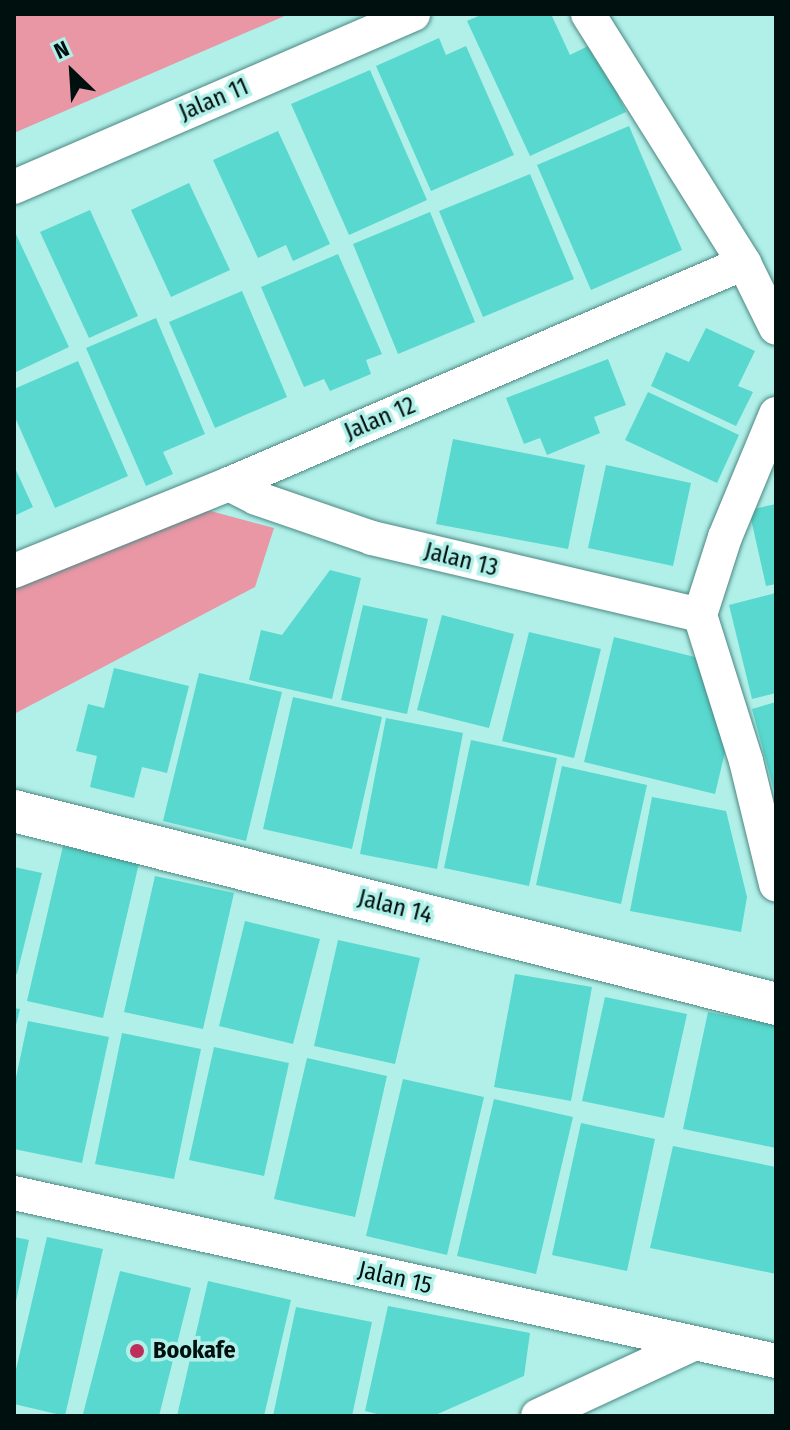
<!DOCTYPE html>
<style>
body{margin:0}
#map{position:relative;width:790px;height:1430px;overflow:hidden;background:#b1f0e9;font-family:"Fira Sans Condensed",sans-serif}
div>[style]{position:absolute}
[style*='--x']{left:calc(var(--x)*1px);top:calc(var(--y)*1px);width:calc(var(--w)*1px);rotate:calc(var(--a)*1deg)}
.green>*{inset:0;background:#e996a5}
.building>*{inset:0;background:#58d8ce}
.roads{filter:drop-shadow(0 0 2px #4c8883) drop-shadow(0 0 2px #4c8883)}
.minor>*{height:34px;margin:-17px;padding:0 17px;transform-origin:17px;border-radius:17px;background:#fff}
.tertiary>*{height:42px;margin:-21px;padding:0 21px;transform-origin:21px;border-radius:21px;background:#fff}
.dots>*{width:22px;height:22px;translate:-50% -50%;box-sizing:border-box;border:4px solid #b1f0e9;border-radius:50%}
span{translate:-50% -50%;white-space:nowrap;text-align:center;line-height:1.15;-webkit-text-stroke:7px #b1f0e9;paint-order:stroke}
.street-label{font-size:24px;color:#00100e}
.poi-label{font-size:24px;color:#00100e;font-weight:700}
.left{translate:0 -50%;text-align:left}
.frame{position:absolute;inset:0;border:16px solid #00100e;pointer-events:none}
.north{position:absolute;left:32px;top:32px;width:80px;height:80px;-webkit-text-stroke:6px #b1f0e9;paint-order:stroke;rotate:335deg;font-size:22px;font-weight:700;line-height:32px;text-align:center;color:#00100e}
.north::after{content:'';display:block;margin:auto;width:28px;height:36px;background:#00100e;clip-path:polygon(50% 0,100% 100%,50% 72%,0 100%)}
</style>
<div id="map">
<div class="green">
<i style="clip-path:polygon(14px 14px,289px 14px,14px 133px)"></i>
<i style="clip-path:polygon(192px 506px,274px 528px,255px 587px,14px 714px,14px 585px)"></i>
</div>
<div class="building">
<i style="clip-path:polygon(483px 14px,551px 14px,570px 55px,594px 43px,626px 112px,530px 156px,467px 21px)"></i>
<i style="clip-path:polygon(439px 38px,446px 55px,466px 46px,514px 155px,431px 191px,376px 66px)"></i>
<i style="clip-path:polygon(370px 70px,427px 200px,349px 235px,291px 104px)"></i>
<i style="clip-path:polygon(629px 126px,682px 250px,591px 290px,537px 165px)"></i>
<i style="clip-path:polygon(278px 131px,330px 244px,293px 261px,286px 245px,258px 258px,213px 160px)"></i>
<i style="clip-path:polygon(530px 174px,574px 279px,483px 317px,439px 211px)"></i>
<i style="clip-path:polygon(189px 183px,230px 270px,171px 297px,131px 210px)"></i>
<i style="clip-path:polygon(90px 210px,138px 316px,89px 338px,40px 232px)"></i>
<i style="clip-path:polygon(430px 212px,475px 322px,398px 354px,353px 244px)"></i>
<i style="clip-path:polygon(14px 230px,69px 347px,14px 373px)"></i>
<i style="clip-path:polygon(338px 254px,382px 354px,366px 360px,371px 374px,330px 391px,324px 379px,304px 387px,261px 287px)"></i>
<i style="clip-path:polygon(242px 291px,287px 397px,215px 428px,169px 322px)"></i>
<i style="clip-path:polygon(156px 318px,205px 434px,163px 452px,173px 474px,146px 486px,86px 348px)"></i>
<i style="clip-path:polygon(706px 328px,755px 351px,738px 386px,753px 392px,736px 426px,651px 386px,666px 352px,689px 362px)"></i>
<i style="clip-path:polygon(608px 359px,626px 405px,594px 417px,600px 433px,547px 455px,540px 438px,524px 444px,506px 398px)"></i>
<i style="clip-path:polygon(78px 361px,128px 476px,55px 508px,14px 415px,14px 389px)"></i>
<i style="clip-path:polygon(648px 392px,739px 435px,717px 483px,625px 440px)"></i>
<i style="clip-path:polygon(453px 439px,585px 465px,568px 549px,436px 524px)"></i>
<i style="clip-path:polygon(606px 465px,691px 483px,673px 566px,588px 548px)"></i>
<i style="clip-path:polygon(14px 466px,33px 507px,14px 516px)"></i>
<i style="clip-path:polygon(776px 504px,776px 584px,766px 586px,749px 510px)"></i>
<i style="clip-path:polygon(330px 570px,361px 578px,332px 699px,249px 680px,261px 630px,282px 635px)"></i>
<i style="clip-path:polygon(776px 593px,776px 693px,752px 699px,729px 605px)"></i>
<i style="clip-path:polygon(363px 605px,428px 619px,407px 714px,341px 700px)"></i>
<i style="clip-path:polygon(442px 615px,514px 634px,489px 728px,417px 710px)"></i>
<i style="clip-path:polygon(529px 632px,601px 649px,574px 758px,502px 741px)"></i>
<i style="clip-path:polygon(614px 637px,699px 658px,725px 752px,715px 794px,584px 762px)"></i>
<i style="clip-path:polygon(114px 668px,189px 686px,167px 773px,142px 767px,134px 798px,90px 787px,97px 756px,76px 751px,88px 704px,104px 708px)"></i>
<i style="clip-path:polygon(199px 673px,282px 692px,246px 841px,163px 821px)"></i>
<i style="clip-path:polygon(293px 697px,382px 717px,352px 849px,263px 829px)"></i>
<i style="clip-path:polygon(776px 702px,776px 794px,775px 794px,752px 709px)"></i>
<i style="clip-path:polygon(386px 718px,463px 733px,437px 869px,360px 854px)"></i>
<i style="clip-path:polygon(471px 740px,557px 758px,529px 886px,444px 868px)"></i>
<i style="clip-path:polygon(562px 766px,647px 785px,621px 904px,536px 885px)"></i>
<i style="clip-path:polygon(652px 797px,726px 811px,747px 897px,741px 932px,630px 911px)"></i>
<i style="clip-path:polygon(63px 846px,139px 863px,103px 1018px,27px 1001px)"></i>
<i style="clip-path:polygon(14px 867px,42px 873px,17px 974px,14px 973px)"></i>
<i style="clip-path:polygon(155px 876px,234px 893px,203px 1029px,124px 1012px)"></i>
<i style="clip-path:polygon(245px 921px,320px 939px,293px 1044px,219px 1026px)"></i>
<i style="clip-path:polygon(338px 940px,420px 958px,395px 1064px,314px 1046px)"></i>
<i style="clip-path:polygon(515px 974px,592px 987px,571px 1101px,494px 1087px)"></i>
<i style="clip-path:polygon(605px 997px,687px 1014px,664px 1118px,582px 1101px)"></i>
<i style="clip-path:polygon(14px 1008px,20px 1009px,15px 1029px,14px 1029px)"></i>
<i style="clip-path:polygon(708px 1012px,776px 1025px,776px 1148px,683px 1129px)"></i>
<i style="clip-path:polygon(28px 1021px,109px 1037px,82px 1163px,14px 1149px,14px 1087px)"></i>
<i style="clip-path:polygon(122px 1033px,201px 1049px,174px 1179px,95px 1164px)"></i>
<i style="clip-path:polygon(214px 1047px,289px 1063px,264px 1176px,189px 1160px)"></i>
<i style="clip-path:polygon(307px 1058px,387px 1076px,355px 1217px,274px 1199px)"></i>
<i style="clip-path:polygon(403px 1079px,484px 1097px,447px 1255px,366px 1236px)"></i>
<i style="clip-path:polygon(494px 1099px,573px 1117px,536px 1274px,457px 1256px)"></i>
<i style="clip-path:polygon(581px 1123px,655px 1139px,627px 1271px,552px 1255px)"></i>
<i style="clip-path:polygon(673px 1146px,776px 1167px,776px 1274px,650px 1248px)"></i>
<i style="clip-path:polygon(14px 1237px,29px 1240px,15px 1306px,14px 1306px)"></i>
<i style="clip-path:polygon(47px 1237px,103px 1249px,65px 1416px,14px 1404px,14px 1378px)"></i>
<i style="clip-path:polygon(120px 1271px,191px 1288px,159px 1416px,83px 1414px)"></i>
<i style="clip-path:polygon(208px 1281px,291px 1300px,264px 1416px,177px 1416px)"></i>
<i style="clip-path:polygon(388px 1306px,530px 1333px,524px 1376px,433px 1416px,385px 1416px,365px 1411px)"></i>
<i style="clip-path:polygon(296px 1307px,372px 1322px,352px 1416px,273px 1416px)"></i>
</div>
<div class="roads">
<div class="minor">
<i style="--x:588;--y:14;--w:294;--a:57.9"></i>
<i style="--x:744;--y:263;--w:72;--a:63.8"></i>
<i style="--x:14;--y:187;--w:435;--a:-23.4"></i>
<i style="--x:776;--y:414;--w:133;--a:112.5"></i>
<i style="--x:725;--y:537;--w:82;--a:107.8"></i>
<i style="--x:700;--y:615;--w:153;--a:72.5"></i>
<i style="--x:746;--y:761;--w:127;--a:76.3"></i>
<i style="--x:229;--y:484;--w:30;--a:27"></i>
<i style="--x:256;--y:498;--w:123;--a:19"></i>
<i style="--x:372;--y:538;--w:337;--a:13.2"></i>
<i style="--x:14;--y:571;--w:232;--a:-22"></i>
<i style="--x:229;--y:484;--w:560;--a:-23.23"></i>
<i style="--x:14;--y:1193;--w:780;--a:12.43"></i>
<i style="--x:538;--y:1416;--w:171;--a:-24.9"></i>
</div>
<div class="tertiary">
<i style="--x:14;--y:811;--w:786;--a:14.21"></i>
</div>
</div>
<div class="dots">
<i style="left:137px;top:1351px;background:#bd2e59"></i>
</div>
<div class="street-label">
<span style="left:214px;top:100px;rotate:-23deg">Jalan 11</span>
<span style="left:380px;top:419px;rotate:-23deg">Jalan 12</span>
<span style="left:461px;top:560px;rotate:14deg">Jalan 13</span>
<span style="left:395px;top:907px;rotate:14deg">Jalan 14</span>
<span style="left:395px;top:1278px;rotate:13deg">Jalan 15</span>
</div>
<div class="poi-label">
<span class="left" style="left:153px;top:1351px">Bookafe</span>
</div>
<div class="frame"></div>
<div class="north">N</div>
</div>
